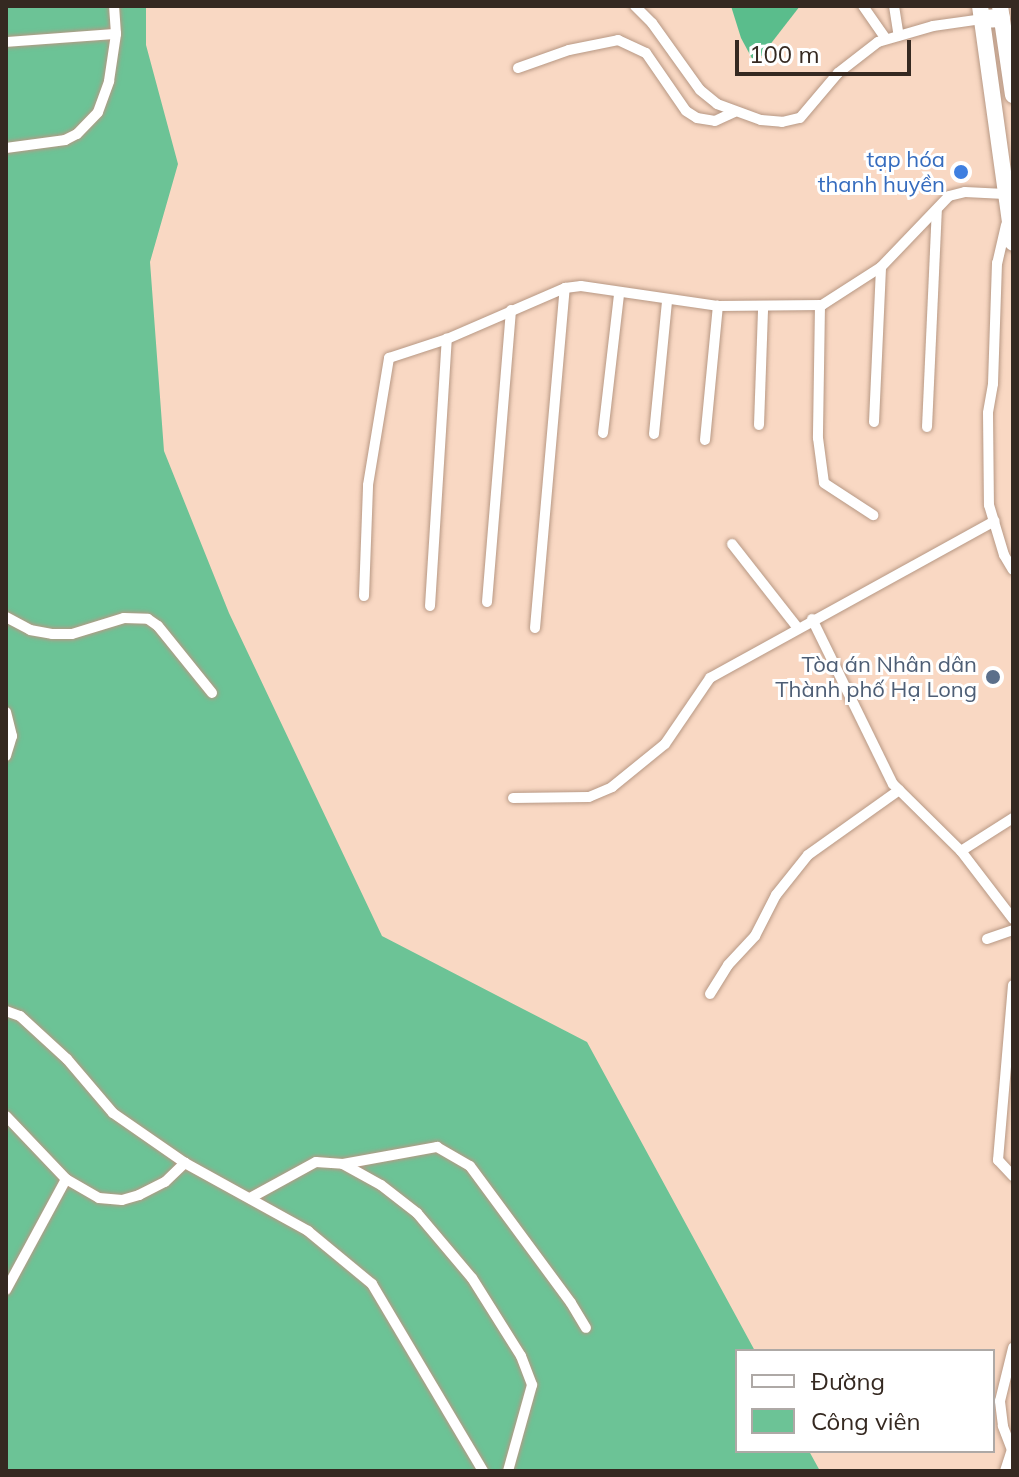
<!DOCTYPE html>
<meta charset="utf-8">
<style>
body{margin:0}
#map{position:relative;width:1019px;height:1477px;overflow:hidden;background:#f9d8c3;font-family:Mulish,sans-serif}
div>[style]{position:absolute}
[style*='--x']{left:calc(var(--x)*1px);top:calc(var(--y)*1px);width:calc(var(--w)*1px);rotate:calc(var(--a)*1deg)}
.green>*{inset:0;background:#6cc396}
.forest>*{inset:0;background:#5abd8c}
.roads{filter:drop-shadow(0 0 2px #b79884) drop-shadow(0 0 2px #b79884)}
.minor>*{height:10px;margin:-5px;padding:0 5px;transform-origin:5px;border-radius:5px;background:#fff}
.primary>*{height:16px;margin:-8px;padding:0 8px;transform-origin:8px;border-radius:8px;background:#fff}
.trunk>*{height:18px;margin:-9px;padding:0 9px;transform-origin:9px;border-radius:9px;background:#fff}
.dots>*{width:22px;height:22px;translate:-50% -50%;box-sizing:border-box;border:4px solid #fff;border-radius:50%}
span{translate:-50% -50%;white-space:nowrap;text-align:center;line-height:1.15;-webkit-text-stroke:6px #fff;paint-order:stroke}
.shop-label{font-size:22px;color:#366cbe}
.right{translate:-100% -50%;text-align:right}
.service-label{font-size:22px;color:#4e5e75}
.frame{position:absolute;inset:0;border:8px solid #352921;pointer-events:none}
.legend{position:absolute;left:735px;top:1349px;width:260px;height:104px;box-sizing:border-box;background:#fff;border:2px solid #aea9a6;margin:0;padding:10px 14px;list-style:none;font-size:24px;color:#352921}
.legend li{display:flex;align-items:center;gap:16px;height:40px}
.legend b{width:40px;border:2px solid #aea9a6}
.scale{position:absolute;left:735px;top:40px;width:176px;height:36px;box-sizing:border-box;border:4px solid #352921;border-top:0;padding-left:10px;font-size:24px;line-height:28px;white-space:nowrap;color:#352921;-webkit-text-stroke:6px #fff;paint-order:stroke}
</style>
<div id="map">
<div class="green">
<i style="clip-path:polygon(6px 6px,146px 6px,146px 45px,178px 164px,150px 262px,164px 451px,229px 613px,382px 936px,587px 1042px,755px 1351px,737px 1351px,737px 1451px,809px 1451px,820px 1471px,6px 1471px)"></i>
</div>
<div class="forest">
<i style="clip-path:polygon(731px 6px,800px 6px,755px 64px,741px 38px)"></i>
</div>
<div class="roads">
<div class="minor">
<i style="--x:635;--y:6;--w:24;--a:45"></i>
<i style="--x:652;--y:23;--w:82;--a:54.4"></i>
<i style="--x:700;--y:90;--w:22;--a:39"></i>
<i style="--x:717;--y:104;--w:47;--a:20"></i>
<i style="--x:761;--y:120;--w:21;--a:5"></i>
<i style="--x:782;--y:122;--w:18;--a:-13"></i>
<i style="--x:800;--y:118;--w:59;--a:-49.8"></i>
<i style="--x:838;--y:73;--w:51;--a:-37.8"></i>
<i style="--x:878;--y:42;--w:57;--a:-16.2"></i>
<i style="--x:933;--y:26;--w:49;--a:-8.1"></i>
<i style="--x:863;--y:6;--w:40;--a:55.1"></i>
<i style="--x:894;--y:6;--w:30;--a:81"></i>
<i style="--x:6;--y:42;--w:110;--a:-4.2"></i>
<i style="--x:518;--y:68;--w:54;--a:-19.4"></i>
<i style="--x:569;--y:50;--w:50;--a:-11.5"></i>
<i style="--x:618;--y:40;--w:31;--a:25"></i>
<i style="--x:646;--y:53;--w:70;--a:55.4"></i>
<i style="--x:686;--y:111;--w:13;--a:32"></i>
<i style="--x:697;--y:118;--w:18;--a:9"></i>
<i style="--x:715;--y:121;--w:21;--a:-25"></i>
<i style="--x:6;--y:148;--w:60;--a:-7.7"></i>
<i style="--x:65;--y:140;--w:13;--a:-27"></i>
<i style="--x:77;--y:134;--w:30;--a:-46"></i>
<i style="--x:98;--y:112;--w:33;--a:-70"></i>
<i style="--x:109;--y:81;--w:48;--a:-81.5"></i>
<i style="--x:116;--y:34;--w:28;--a:-94"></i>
<i style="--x:1006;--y:225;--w:39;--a:103"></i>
<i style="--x:997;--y:263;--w:121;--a:91.9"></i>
<i style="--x:993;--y:384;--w:29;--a:100"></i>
<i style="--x:988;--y:413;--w:92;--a:89.4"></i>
<i style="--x:989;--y:505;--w:52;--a:73.3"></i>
<i style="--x:1004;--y:555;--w:17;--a:59"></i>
<i style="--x:820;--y:305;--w:133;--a:90.9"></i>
<i style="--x:818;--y:438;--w:45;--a:82.4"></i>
<i style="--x:824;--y:483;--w:59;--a:33.1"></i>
<i style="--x:874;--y:422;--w:155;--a:-87.4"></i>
<i style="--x:759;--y:425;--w:117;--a:-88"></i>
<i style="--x:927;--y:427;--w:217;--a:-87.4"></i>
<i style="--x:603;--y:433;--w:140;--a:-83.4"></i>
<i style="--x:654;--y:434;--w:134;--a:-84.4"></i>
<i style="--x:705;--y:440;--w:135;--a:-84.5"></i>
<i style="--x:732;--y:544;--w:105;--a:51.9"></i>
<i style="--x:364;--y:596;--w:111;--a:-87.9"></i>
<i style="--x:368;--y:485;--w:129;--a:-80.6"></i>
<i style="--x:389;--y:358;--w:61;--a:-18.1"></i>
<i style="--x:447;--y:339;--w:129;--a:-23.4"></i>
<i style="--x:565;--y:288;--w:16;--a:-7"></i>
<i style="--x:581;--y:286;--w:138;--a:8.3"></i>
<i style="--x:718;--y:306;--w:104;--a:-0.6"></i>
<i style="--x:822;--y:305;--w:70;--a:-32.8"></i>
<i style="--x:881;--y:267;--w:98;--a:-46.2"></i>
<i style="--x:949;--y:196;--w:16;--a:-14"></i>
<i style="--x:965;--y:192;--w:40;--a:2.9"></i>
<i style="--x:487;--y:602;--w:293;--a:-85.3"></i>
<i style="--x:430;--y:606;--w:268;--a:-86.4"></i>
<i style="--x:6;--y:617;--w:27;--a:28"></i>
<i style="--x:30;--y:630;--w:22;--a:10"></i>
<i style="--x:52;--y:634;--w:20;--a:0"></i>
<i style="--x:72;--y:634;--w:54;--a:-17.1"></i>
<i style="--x:124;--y:618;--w:24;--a:2"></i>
<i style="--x:148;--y:619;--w:12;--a:35"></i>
<i style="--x:158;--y:626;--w:86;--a:51.1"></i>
<i style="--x:812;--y:619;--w:184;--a:63.9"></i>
<i style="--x:893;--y:784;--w:95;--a:44.6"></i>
<i style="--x:961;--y:851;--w:86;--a:52.6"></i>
<i style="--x:535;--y:628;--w:341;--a:-85"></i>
<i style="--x:6;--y:712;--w:25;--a:76"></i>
<i style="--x:12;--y:736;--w:21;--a:107"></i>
<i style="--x:513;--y:798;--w:76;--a:-0.8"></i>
<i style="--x:589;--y:797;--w:25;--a:-23"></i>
<i style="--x:612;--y:787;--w:68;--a:-39.1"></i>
<i style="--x:665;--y:744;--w:80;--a:-55.7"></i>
<i style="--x:710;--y:678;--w:325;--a:-28.9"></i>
<i style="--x:961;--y:851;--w:62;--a:-32.4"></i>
<i style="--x:987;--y:939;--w:28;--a:-19"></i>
<i style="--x:1013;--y:985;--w:176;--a:94.9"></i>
<i style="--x:998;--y:1160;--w:22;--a:47"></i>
<i style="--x:710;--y:994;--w:34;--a:-58"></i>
<i style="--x:728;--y:965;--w:40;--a:-47"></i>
<i style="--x:755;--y:936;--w:46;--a:-62.9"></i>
<i style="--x:776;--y:895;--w:51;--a:-51.3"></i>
<i style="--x:808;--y:855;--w:112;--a:-35.5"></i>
<i style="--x:6;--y:1011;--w:15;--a:20"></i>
<i style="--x:20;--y:1016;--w:64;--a:42.5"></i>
<i style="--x:67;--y:1059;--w:71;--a:49.6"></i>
<i style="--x:113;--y:1113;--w:88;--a:34.8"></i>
<i style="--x:185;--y:1163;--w:141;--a:28.9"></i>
<i style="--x:308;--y:1231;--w:83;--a:39.6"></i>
<i style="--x:372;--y:1284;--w:217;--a:59.3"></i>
<i style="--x:6;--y:1116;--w:87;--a:46.4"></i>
<i style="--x:66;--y:1179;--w:38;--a:30"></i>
<i style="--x:99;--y:1198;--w:23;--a:5"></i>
<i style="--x:122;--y:1200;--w:18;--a:-16"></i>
<i style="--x:139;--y:1195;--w:29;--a:-27"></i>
<i style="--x:165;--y:1182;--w:28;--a:-44"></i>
<i style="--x:343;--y:1164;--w:96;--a:-10.3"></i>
<i style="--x:437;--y:1147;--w:38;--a:30"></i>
<i style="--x:470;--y:1166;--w:170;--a:53.6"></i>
<i style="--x:571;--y:1303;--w:29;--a:59"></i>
<i style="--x:252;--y:1197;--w:73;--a:-28.7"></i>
<i style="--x:316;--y:1162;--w:27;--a:4"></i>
<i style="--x:343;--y:1164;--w:43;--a:28.9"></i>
<i style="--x:381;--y:1185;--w:46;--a:37.9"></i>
<i style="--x:417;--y:1213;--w:85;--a:49.8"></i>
<i style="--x:472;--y:1278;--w:92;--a:57.9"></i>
<i style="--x:521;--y:1356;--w:31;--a:69"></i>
<i style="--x:532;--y:1385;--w:89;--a:105.6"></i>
<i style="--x:6;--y:1290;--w:126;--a:-61.6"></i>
<i style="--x:1005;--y:1471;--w:22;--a:-72"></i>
<i style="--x:1012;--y:1450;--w:26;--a:-111"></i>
<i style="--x:1003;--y:1426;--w:25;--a:-97"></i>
<i style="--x:1000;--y:1401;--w:55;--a:-76.2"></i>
</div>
<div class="primary">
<i style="--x:980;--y:6;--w:239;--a:82.1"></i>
<i style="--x:1000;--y:6;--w:90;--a:81.7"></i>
</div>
<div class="trunk">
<i style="--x:982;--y:19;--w:19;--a:-3"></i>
</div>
</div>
<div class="dots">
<i style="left:961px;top:172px;background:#3f7fe0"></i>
<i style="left:993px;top:677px;background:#5c6f8a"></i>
</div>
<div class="shop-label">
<span class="right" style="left:945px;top:172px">tạp hóa<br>thanh huyền</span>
</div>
<div class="service-label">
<span class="right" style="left:977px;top:677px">Tòa án Nhân dân<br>Thành phố Hạ Long</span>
</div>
<div class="frame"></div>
<ul class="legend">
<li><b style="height:10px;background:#fff"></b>Đường</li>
<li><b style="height:22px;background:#6cc396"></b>Công viên</li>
</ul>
<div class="scale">100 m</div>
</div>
